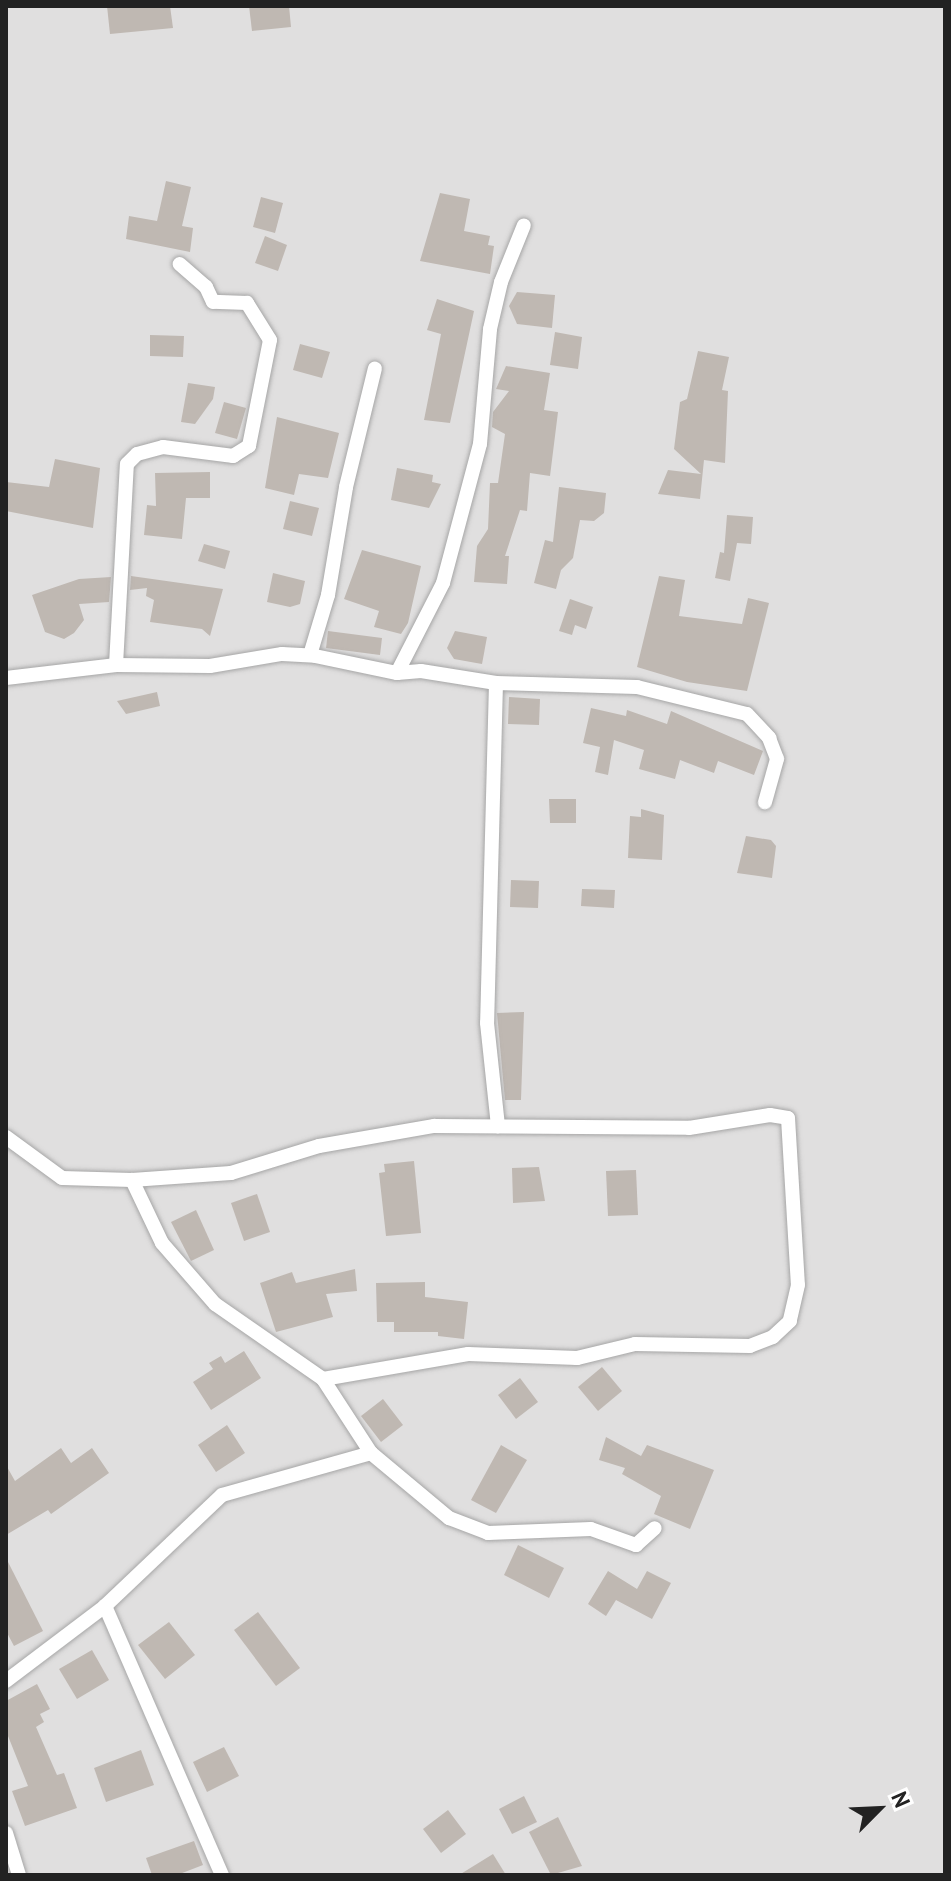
<!DOCTYPE html>
<style>
body{margin:0}
#map{position:relative;width:951px;height:1881px;overflow:hidden;background:#f2efe9;font-family:"PT Sans",sans-serif}
div>[style]{position:absolute}
[style*='--x']{left:calc(var(--x)*1px);top:calc(var(--y)*1px);width:calc(var(--w)*1px);rotate:calc(var(--a)*1deg)}
.residential>*{inset:0;background:#e0dfdf}
.building>*{inset:0;background:#bfb8b2}
.roads{filter:drop-shadow(0 0 2px #a6a6a6) drop-shadow(0 0 2px #a6a6a6)}
.minor>*{height:14px;margin:-7px;padding:0 7px;transform-origin:7px;border-radius:7px;background:#fff}
span{translate:-50% -50%;white-space:nowrap;text-align:center;line-height:1.15;-webkit-text-stroke:8px #fff;paint-order:stroke}
.frame{position:absolute;inset:0;border:8px solid #222;pointer-events:none}
.north{position:absolute;left:839px;top:1769px;width:80px;height:80px;-webkit-text-stroke:6px #fff;paint-order:stroke;rotate:66deg;font-size:22px;font-weight:700;line-height:32px;text-align:center;color:#222}
.north::after{content:'';display:block;margin:auto;width:28px;height:36px;background:#222;clip-path:polygon(50% 0,100% 100%,50% 72%,0 100%)}
</style>
<div id="map">
<div class="residential">
<i style="clip-path:polygon(6px 6px,945px 6px,945px 1875px,6px 1875px)"></i>
</div>
<div class="building">
<i style="clip-path:polygon(107px 6px,170px 6px,173px 28px,110px 34px)"></i>
<i style="clip-path:polygon(249px 6px,289px 6px,291px 27px,252px 31px)"></i>
<i style="clip-path:polygon(166px 181px,191px 187px,182px 226px,193px 228px,190px 252px,126px 239px,129px 216px,157px 221px)"></i>
<i style="clip-path:polygon(440px 193px,470px 199px,464px 231px,490px 236px,488px 245px,494px 246px,490px 274px,420px 261px)"></i>
<i style="clip-path:polygon(261px 197px,283px 203px,275px 233px,253px 227px)"></i>
<i style="clip-path:polygon(265px 236px,287px 245px,278px 271px,255px 263px)"></i>
<i style="clip-path:polygon(517px 292px,555px 295px,552px 328px,517px 324px,509px 306px)"></i>
<i style="clip-path:polygon(437px 299px,474px 311px,450px 423px,424px 420px,441px 334px,427px 330px)"></i>
<i style="clip-path:polygon(555px 332px,582px 337px,578px 369px,550px 365px)"></i>
<i style="clip-path:polygon(150px 335px,184px 336px,183px 357px,150px 356px)"></i>
<i style="clip-path:polygon(300px 344px,330px 352px,322px 378px,293px 370px)"></i>
<i style="clip-path:polygon(698px 351px,729px 357px,722px 390px,728px 391px,725px 463px,704px 460px,700px 499px,658px 494px,668px 470px,701px 474px,674px 449px,680px 402px,687px 399px)"></i>
<i style="clip-path:polygon(506px 366px,550px 373px,544px 410px,558px 412px,550px 476px,530px 473px,527px 511px,520px 510px,505px 556px,509px 556px,507px 584px,474px 582px,477px 546px,488px 529px,490px 483px,498px 483px,505px 434px,492px 427px,493px 412px,509px 391px,496px 389px)"></i>
<i style="clip-path:polygon(188px 383px,215px 387px,213px 399px,195px 424px,181px 422px)"></i>
<i style="clip-path:polygon(224px 402px,246px 408px,237px 439px,215px 433px)"></i>
<i style="clip-path:polygon(277px 417px,339px 433px,328px 478px,299px 474px,294px 495px,265px 488px)"></i>
<i style="clip-path:polygon(55px 459px,100px 468px,93px 528px,6px 511px,6px 482px,49px 487px)"></i>
<i style="clip-path:polygon(397px 468px,433px 475px,432px 482px,441px 484px,429px 508px,391px 500px)"></i>
<i style="clip-path:polygon(210px 472px,210px 498px,186px 498px,182px 539px,144px 535px,147px 505px,156px 506px,155px 473px)"></i>
<i style="clip-path:polygon(559px 487px,606px 493px,604px 513px,594px 521px,580px 520px,573px 558px,561px 570px,556px 589px,534px 583px,545px 540px,553px 542px)"></i>
<i style="clip-path:polygon(290px 501px,319px 508px,312px 536px,283px 529px)"></i>
<i style="clip-path:polygon(727px 515px,753px 517px,751px 544px,737px 543px,730px 581px,715px 578px,720px 552px,724px 553px)"></i>
<i style="clip-path:polygon(204px 544px,230px 551px,225px 569px,198px 561px)"></i>
<i style="clip-path:polygon(362px 550px,421px 566px,408px 623px,401px 634px,374px 627px,379px 611px,344px 599px)"></i>
<i style="clip-path:polygon(273px 573px,305px 581px,300px 604px,290px 607px,267px 602px)"></i>
<i style="clip-path:polygon(131px 576px,223px 589px,210px 636px,202px 629px,150px 622px,154px 600px,146px 596px,147px 588px,130px 590px)"></i>
<i style="clip-path:polygon(659px 576px,685px 580px,679px 616px,742px 624px,748px 598px,769px 603px,747px 691px,687px 682px,637px 667px)"></i>
<i style="clip-path:polygon(111px 577px,109px 602px,79px 604px,84px 620px,74px 633px,64px 639px,45px 632px,32px 595px,79px 579px)"></i>
<i style="clip-path:polygon(570px 599px,593px 607px,586px 629px,575px 625px,572px 635px,559px 631px)"></i>
<i style="clip-path:polygon(328px 631px,382px 638px,380px 655px,326px 648px)"></i>
<i style="clip-path:polygon(455px 631px,487px 637px,482px 664px,454px 659px,447px 648px)"></i>
<i style="clip-path:polygon(157px 692px,160px 706px,126px 714px,117px 701px)"></i>
<i style="clip-path:polygon(509px 697px,540px 699px,539px 725px,508px 724px)"></i>
<i style="clip-path:polygon(591px 708px,626px 716px,627px 710px,667px 724px,671px 711px,763px 751px,754px 775px,718px 761px,714px 773px,680px 760px,675px 779px,639px 769px,644px 750px,614px 740px,608px 775px,595px 772px,600px 747px,583px 743px)"></i>
<i style="clip-path:polygon(549px 799px,576px 799px,576px 823px,550px 823px)"></i>
<i style="clip-path:polygon(641px 809px,664px 815px,662px 860px,628px 858px,630px 816px,641px 817px)"></i>
<i style="clip-path:polygon(746px 836px,771px 840px,776px 846px,772px 878px,737px 873px)"></i>
<i style="clip-path:polygon(511px 880px,539px 881px,538px 908px,510px 907px)"></i>
<i style="clip-path:polygon(582px 889px,615px 890px,614px 908px,581px 906px)"></i>
<i style="clip-path:polygon(524px 1012px,521px 1100px,505px 1100px,497px 1013px)"></i>
<i style="clip-path:polygon(414px 1161px,421px 1233px,386px 1236px,379px 1173px,385px 1172px,384px 1164px)"></i>
<i style="clip-path:polygon(539px 1167px,545px 1201px,513px 1203px,512px 1168px)"></i>
<i style="clip-path:polygon(636px 1170px,638px 1215px,608px 1216px,606px 1171px)"></i>
<i style="clip-path:polygon(257px 1194px,270px 1232px,244px 1241px,231px 1203px)"></i>
<i style="clip-path:polygon(196px 1210px,214px 1250px,191px 1261px,171px 1222px)"></i>
<i style="clip-path:polygon(355px 1269px,357px 1291px,326px 1294px,333px 1317px,276px 1332px,260px 1283px,292px 1272px,296px 1283px)"></i>
<i style="clip-path:polygon(425px 1282px,425px 1297px,468px 1302px,464px 1339px,438px 1336px,438px 1332px,394px 1332px,394px 1322px,377px 1322px,376px 1283px)"></i>
<i style="clip-path:polygon(244px 1351px,261px 1378px,211px 1410px,193px 1382px,213px 1369px,209px 1363px,221px 1356px,225px 1363px)"></i>
<i style="clip-path:polygon(602px 1367px,622px 1391px,598px 1411px,578px 1387px)"></i>
<i style="clip-path:polygon(520px 1378px,538px 1402px,516px 1419px,498px 1395px)"></i>
<i style="clip-path:polygon(383px 1399px,403px 1425px,381px 1442px,361px 1416px)"></i>
<i style="clip-path:polygon(227px 1425px,245px 1453px,216px 1472px,198px 1445px)"></i>
<i style="clip-path:polygon(606px 1437px,641px 1456px,647px 1445px,714px 1470px,690px 1529px,654px 1514px,661px 1496px,622px 1474px,625px 1468px,599px 1460px)"></i>
<i style="clip-path:polygon(501px 1445px,527px 1460px,496px 1513px,471px 1500px)"></i>
<i style="clip-path:polygon(61px 1448px,71px 1463px,92px 1448px,109px 1473px,51px 1514px,48px 1510px,6px 1535px,6px 1465px,15px 1481px)"></i>
<i style="clip-path:polygon(518px 1545px,564px 1568px,549px 1598px,504px 1575px)"></i>
<i style="clip-path:polygon(6px 1558px,43px 1631px,14px 1646px,6px 1631px)"></i>
<i style="clip-path:polygon(608px 1571px,637px 1589px,647px 1571px,671px 1583px,652px 1619px,616px 1600px,606px 1616px,588px 1604px)"></i>
<i style="clip-path:polygon(258px 1612px,300px 1668px,276px 1686px,234px 1630px)"></i>
<i style="clip-path:polygon(169px 1622px,195px 1655px,165px 1679px,138px 1645px)"></i>
<i style="clip-path:polygon(92px 1650px,109px 1680px,77px 1699px,59px 1669px)"></i>
<i style="clip-path:polygon(37px 1684px,50px 1709px,40px 1714px,44px 1722px,36px 1727px,57px 1775px,64px 1773px,77px 1808px,25px 1826px,12px 1791px,28px 1786px,6px 1731px,6px 1701px)"></i>
<i style="clip-path:polygon(224px 1747px,239px 1776px,207px 1792px,193px 1762px)"></i>
<i style="clip-path:polygon(141px 1750px,154px 1785px,106px 1802px,94px 1768px)"></i>
<i style="clip-path:polygon(524px 1796px,537px 1822px,512px 1834px,499px 1809px)"></i>
<i style="clip-path:polygon(448px 1810px,466px 1834px,441px 1853px,423px 1829px)"></i>
<i style="clip-path:polygon(558px 1817px,582px 1866px,551px 1875px,529px 1832px)"></i>
<i style="clip-path:polygon(194px 1841px,203px 1865px,177px 1875px,152px 1875px,146px 1858px)"></i>
<i style="clip-path:polygon(493px 1854px,506px 1875px,459px 1875px)"></i>
</div>
<div class="roads">
<div class="minor">
<i style="--x:310;--y:655;--w:63;--a:-73.3"></i>
<i style="--x:328;--y:595;--w:109;--a:-80.5"></i>
<i style="--x:346;--y:487;--w:122;--a:-76.3"></i>
<i style="--x:116;--y:665;--w:201;--a:-86.9"></i>
<i style="--x:127;--y:464;--w:14;--a:-45"></i>
<i style="--x:137;--y:454;--w:27;--a:-15"></i>
<i style="--x:163;--y:447;--w:71;--a:7.3"></i>
<i style="--x:233;--y:456;--w:19;--a:-32"></i>
<i style="--x:249;--y:446;--w:108;--a:-78.8"></i>
<i style="--x:270;--y:340;--w:44;--a:-121.9"></i>
<i style="--x:247;--y:303;--w:34;--a:-178"></i>
<i style="--x:213;--y:302;--w:17;--a:-115"></i>
<i style="--x:206;--y:287;--w:35;--a:-139"></i>
<i style="--x:397;--y:673;--w:24;--a:-5"></i>
<i style="--x:421;--y:671;--w:76;--a:9.1"></i>
<i style="--x:496;--y:683;--w:141;--a:1.6"></i>
<i style="--x:637;--y:687;--w:113;--a:13.8"></i>
<i style="--x:747;--y:714;--w:33;--a:47"></i>
<i style="--x:769;--y:738;--w:22;--a:69"></i>
<i style="--x:777;--y:759;--w:45;--a:105.6"></i>
<i style="--x:6;--y:678;--w:111;--a:-6.7"></i>
<i style="--x:116;--y:665;--w:94;--a:0.6"></i>
<i style="--x:210;--y:666;--w:73;--a:-9.5"></i>
<i style="--x:282;--y:654;--w:33;--a:3"></i>
<i style="--x:315;--y:656;--w:84;--a:11.7"></i>
<i style="--x:397;--y:673;--w:101;--a:-62.9"></i>
<i style="--x:443;--y:583;--w:144;--a:-75.1"></i>
<i style="--x:480;--y:444;--w:115;--a:-85"></i>
<i style="--x:490;--y:329;--w:48;--a:-76.8"></i>
<i style="--x:501;--y:282;--w:61;--a:-68"></i>
<i style="--x:496;--y:683;--w:340;--a:91.5"></i>
<i style="--x:487;--y:1023;--w:104;--a:83.9"></i>
<i style="--x:6;--y:1137;--w:69;--a:36.2"></i>
<i style="--x:62;--y:1178;--w:70;--a:1.6"></i>
<i style="--x:132;--y:1180;--w:99;--a:-4"></i>
<i style="--x:231;--y:1173;--w:92;--a:-17.1"></i>
<i style="--x:319;--y:1146;--w:117;--a:-9.9"></i>
<i style="--x:434;--y:1126;--w:255;--a:0.4"></i>
<i style="--x:689;--y:1128;--w:82;--a:-9.1"></i>
<i style="--x:770;--y:1115;--w:18;--a:9"></i>
<i style="--x:788;--y:1118;--w:167;--a:86.6"></i>
<i style="--x:798;--y:1285;--w:37;--a:103"></i>
<i style="--x:790;--y:1321;--w:23;--a:137"></i>
<i style="--x:773;--y:1337;--w:25;--a:159"></i>
<i style="--x:750;--y:1346;--w:115;--a:-179"></i>
<i style="--x:635;--y:1344;--w:60;--a:166.4"></i>
<i style="--x:577;--y:1358;--w:109;--a:-177.9"></i>
<i style="--x:468;--y:1354;--w:147;--a:170.2"></i>
<i style="--x:371;--y:1453;--w:102;--a:39.8"></i>
<i style="--x:449;--y:1518;--w:42;--a:21"></i>
<i style="--x:488;--y:1533;--w:103;--a:-2.2"></i>
<i style="--x:591;--y:1529;--w:48;--a:19.6"></i>
<i style="--x:636;--y:1545;--w:25;--a:-42"></i>
<i style="--x:105;--y:1606;--w:293;--a:66.5"></i>
<i style="--x:6;--y:1681;--w:124;--a:-37.1"></i>
<i style="--x:105;--y:1606;--w:161;--a:-43.5"></i>
<i style="--x:222;--y:1495;--w:155;--a:-15.7"></i>
<i style="--x:371;--y:1453;--w:88;--a:-123"></i>
<i style="--x:323;--y:1379;--w:131;--a:-145.2"></i>
<i style="--x:215;--y:1304;--w:81;--a:-131"></i>
<i style="--x:162;--y:1243;--w:70;--a:-115.5"></i>
<i style="--x:6;--y:1833;--w:44;--a:72.8"></i>
</div>
</div>
<div class="frame"></div>
<div class="north">N</div>
</div>
